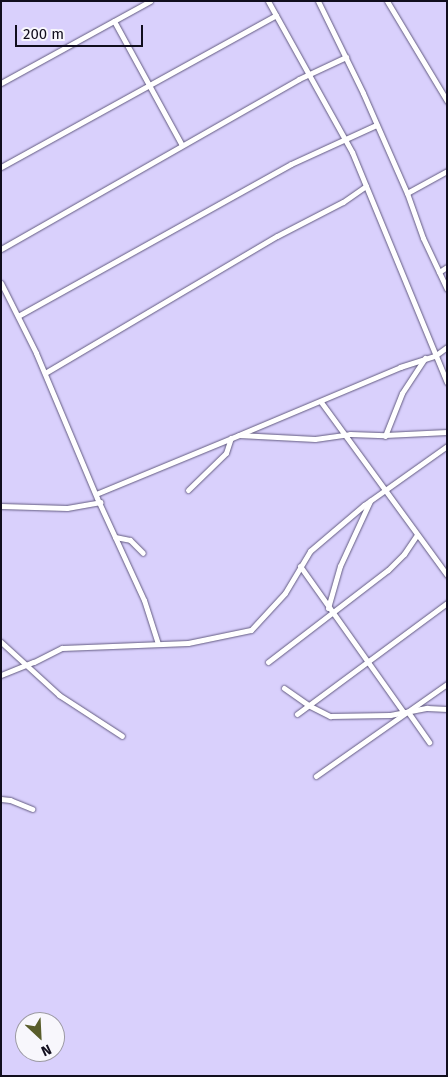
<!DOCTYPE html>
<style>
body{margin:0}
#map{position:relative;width:448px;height:1077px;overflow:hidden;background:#d9d0fc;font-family:"Fira Sans",sans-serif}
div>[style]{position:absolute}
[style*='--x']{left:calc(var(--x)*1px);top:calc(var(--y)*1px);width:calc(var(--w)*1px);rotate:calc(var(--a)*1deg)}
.roads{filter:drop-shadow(0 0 1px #635b81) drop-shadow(0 0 1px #635b81)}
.street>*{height:5px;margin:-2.5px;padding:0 2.5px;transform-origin:2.5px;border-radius:2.5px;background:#fff}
span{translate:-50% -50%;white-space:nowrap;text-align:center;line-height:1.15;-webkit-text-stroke:4px #f8f7fc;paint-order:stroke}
.frame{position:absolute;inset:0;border:2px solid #110e1d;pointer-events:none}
.north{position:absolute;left:15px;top:1012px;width:50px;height:50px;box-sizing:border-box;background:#f8f7fc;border:1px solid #9c9aa3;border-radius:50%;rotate:155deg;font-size:14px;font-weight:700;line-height:20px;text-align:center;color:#110e1d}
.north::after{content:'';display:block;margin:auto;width:18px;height:22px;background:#595d2b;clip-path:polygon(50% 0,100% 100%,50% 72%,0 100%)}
.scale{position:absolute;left:15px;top:25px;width:128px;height:22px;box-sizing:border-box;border:2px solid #110e1d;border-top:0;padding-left:6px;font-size:15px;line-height:18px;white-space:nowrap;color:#110e1d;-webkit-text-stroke:4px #f8f7fc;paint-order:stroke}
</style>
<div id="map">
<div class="roads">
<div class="street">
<i style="--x:268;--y:1;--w:173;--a:60.9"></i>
<i style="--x:352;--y:152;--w:249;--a:67.6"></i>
<i style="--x:318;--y:1;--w:102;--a:63.9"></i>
<i style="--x:363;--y:93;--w:109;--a:66.3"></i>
<i style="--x:407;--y:193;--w:48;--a:70.4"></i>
<i style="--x:423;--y:238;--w:56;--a:64.8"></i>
<i style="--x:387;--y:1;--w:117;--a:59"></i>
<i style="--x:114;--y:21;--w:141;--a:61.3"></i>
<i style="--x:1;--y:83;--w:170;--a:-28.8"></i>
<i style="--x:1;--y:167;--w:314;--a:-28.9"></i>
<i style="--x:407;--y:193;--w:46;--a:-28.8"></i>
<i style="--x:1;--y:249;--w:343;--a:-29.7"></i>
<i style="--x:299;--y:79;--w:52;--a:-25.1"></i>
<i style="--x:439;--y:272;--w:9;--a:-32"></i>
<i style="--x:1;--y:283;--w:78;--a:63.4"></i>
<i style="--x:36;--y:353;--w:157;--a:67.2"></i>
<i style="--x:97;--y:498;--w:112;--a:65.3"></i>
<i style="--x:144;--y:600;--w:46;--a:72.3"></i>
<i style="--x:18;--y:316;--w:312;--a:-29.1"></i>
<i style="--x:291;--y:164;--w:94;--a:-24.6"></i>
<i style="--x:45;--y:373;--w:269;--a:-30.6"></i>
<i style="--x:277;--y:236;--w:74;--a:-27.3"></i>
<i style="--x:343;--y:202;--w:28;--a:-35"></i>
<i style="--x:321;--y:402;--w:214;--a:53.9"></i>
<i style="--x:241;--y:434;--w:173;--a:-22.8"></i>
<i style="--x:400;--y:367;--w:38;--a:-18"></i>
<i style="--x:436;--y:355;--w:14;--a:-36"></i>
<i style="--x:385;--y:436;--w:46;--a:-68.4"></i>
<i style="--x:402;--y:393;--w:42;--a:-56.7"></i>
<i style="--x:188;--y:490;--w:53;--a:-44.2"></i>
<i style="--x:226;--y:453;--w:16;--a:-72"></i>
<i style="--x:96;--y:494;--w:155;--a:-22.4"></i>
<i style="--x:239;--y:435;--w:76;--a:3"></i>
<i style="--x:315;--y:439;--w:35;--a:-8"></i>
<i style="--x:350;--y:434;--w:35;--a:2"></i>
<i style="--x:385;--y:435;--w:62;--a:-2.8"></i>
<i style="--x:1;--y:506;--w:66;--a:1.7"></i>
<i style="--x:67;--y:508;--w:34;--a:-10"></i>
<i style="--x:115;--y:537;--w:15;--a:11"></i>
<i style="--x:130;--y:540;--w:18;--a:45"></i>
<i style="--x:300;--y:566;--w:180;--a:54.7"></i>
<i style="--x:328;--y:608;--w:44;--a:-74.1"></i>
<i style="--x:340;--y:566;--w:72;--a:-65.2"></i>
<i style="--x:1;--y:642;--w:79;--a:42.4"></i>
<i style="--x:59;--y:695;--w:75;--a:33.1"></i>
<i style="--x:268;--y:662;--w:151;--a:-37.5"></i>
<i style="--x:388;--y:570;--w:23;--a:-45"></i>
<i style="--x:404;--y:554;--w:23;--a:-56"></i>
<i style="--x:1;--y:675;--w:35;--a:-22"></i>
<i style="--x:34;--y:662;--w:31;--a:-27"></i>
<i style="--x:62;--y:648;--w:126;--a:-2.3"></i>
<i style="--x:188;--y:643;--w:64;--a:-11.7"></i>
<i style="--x:251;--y:630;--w:50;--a:-47.4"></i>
<i style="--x:285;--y:593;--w:49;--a:-59.2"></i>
<i style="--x:310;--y:551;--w:71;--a:-40.4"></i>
<i style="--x:364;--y:505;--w:102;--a:-35.4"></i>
<i style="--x:284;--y:688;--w:29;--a:35"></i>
<i style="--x:308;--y:705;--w:25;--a:27"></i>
<i style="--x:330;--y:716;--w:60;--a:-1"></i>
<i style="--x:390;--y:715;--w:38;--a:-11"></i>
<i style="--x:427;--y:708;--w:20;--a:3"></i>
<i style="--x:408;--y:712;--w:37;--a:55"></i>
<i style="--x:297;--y:714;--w:187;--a:-36.5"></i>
<i style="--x:316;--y:776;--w:160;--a:-35.1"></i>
<i style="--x:1;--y:799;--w:9;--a:6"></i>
<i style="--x:10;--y:800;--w:24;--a:22"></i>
</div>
</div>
<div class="frame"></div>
<div class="north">N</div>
<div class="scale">200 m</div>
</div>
